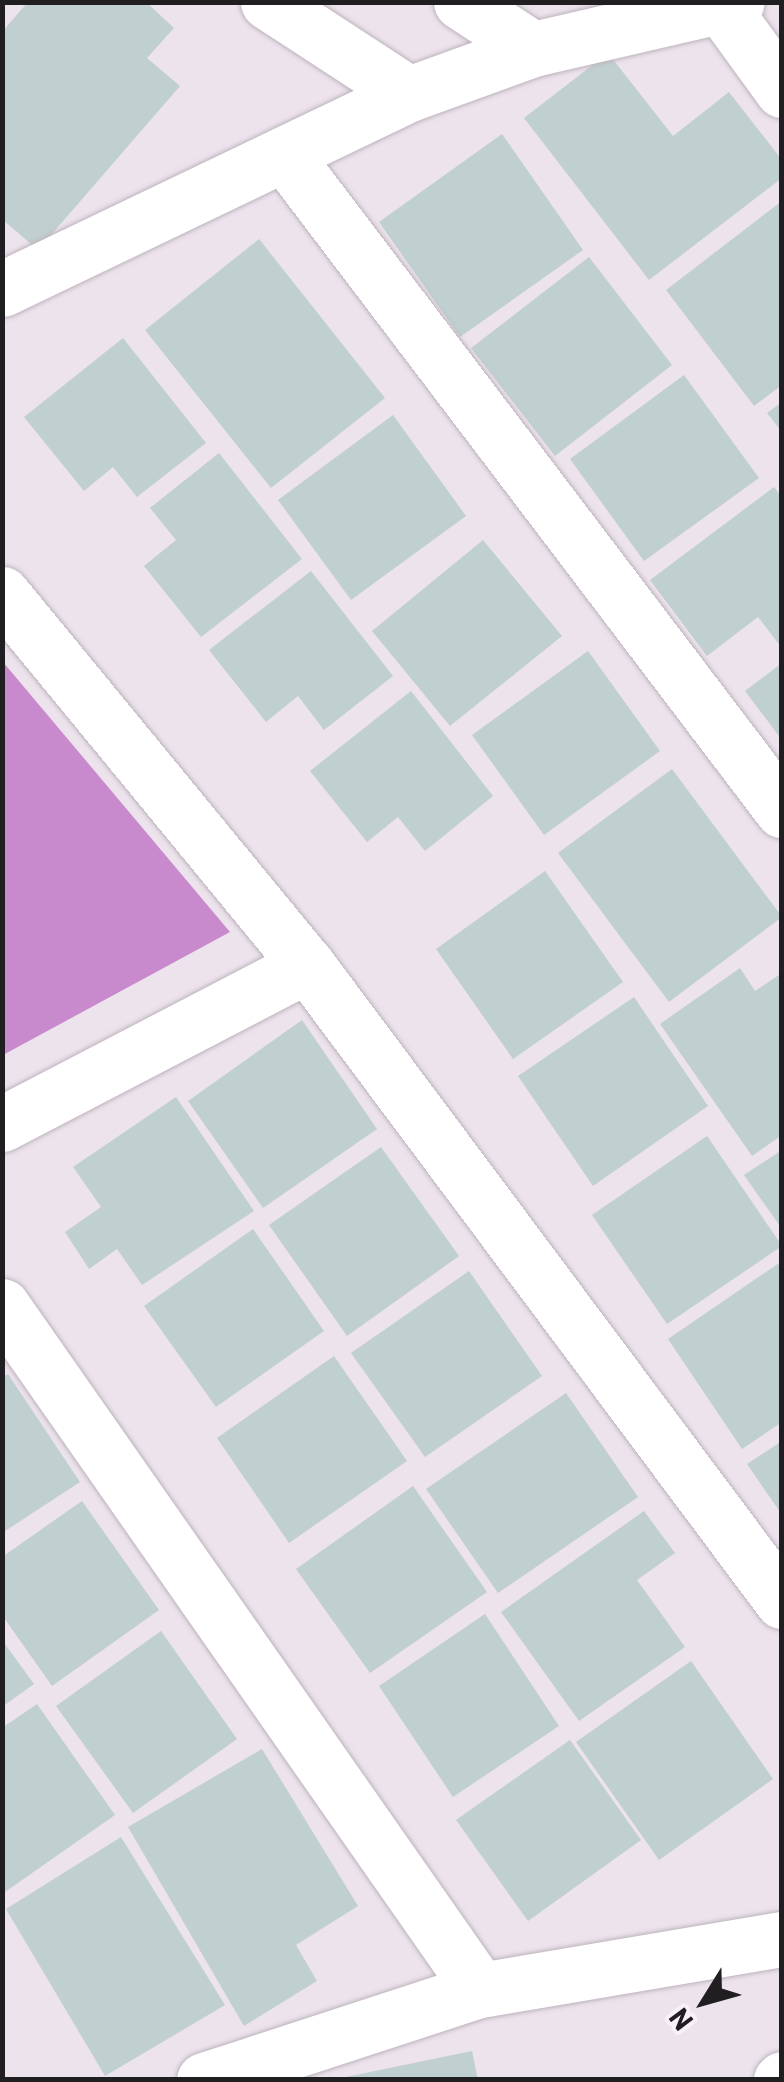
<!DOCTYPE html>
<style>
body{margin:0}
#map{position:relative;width:784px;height:2082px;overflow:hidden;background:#ede3ed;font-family:Barlow,sans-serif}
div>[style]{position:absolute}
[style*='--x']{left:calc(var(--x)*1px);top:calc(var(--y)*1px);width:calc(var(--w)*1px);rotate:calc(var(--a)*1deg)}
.water>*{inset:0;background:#c989cd}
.building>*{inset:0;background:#c0cfcf}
.roads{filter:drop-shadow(0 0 2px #bcb3bc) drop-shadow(0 0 2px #bcb3bc)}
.street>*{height:55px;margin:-27.5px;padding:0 27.5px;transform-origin:27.5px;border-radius:27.5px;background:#fff}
span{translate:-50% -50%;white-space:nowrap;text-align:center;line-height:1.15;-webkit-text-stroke:10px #faf0fa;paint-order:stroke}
.frame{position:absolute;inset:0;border:5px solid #211e21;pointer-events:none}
.north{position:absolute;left:654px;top:1952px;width:100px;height:100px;-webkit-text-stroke:8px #faf0fa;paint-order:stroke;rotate:233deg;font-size:28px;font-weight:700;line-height:40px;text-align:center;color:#211e21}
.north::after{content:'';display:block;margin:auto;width:35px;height:45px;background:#211e21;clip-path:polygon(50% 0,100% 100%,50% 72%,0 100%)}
</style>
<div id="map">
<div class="water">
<i style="clip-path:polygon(3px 662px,230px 932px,3px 1055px,2px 1055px)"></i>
</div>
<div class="building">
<i style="clip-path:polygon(28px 2px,146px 2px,174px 28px,147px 58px,180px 86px,38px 250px,2px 219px,2px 32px)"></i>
<i style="clip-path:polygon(608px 53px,673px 136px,729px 92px,782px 160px,782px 178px,649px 280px,524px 118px)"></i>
<i style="clip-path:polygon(502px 134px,583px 250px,460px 337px,379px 222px)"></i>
<i style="clip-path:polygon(782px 201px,782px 385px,754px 406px,666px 290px)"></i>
<i style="clip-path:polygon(259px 239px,385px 398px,271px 488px,145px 330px)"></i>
<i style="clip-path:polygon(589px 257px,672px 365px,555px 456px,471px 348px)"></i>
<i style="clip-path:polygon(123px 338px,206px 443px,137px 497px,113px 467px,84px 491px,24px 417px)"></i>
<i style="clip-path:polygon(684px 375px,759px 478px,644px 561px,570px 459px)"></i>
<i style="clip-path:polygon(782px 402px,782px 432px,767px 413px)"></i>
<i style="clip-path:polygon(393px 415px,466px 516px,351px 600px,278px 500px)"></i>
<i style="clip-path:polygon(219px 453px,302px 559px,201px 637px,144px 566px,176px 540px,150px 508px)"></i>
<i style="clip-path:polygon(774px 487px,782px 497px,782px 648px,758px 617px,707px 656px,650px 580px)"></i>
<i style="clip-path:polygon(483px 540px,562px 636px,450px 726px,372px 631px)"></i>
<i style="clip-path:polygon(311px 571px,393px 676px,324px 730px,298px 696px,266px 722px,209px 650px)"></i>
<i style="clip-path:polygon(588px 651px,660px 751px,544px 835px,472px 735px)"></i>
<i style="clip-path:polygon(782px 663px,782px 740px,745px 691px)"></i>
<i style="clip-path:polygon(411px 691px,493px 796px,425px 851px,398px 817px,367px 842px,310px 771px)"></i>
<i style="clip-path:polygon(672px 769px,782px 917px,669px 1002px,558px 853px)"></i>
<i style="clip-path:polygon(545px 871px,623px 982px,513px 1059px,436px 949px)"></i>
<i style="clip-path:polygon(740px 968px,755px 991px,782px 973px,782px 1135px,752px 1156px,660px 1024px)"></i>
<i style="clip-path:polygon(634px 997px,708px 1106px,593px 1186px,518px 1076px)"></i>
<i style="clip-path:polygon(302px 1020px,377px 1129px,263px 1208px,188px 1101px)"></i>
<i style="clip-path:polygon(176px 1097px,254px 1211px,142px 1285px,117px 1249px,89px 1269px,65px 1232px,101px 1207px,73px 1167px)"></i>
<i style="clip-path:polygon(707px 1136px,782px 1246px,667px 1324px,592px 1215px)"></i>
<i style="clip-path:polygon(381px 1147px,459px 1256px,347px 1336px,269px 1225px)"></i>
<i style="clip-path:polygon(782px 1150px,782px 1229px,744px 1175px)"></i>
<i style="clip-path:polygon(253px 1229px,324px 1331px,216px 1407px,144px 1306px)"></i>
<i style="clip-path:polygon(782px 1261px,782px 1422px,742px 1449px,668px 1339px)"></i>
<i style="clip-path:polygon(469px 1271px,542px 1376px,425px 1457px,351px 1353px)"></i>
<i style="clip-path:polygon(334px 1356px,407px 1461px,289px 1543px,217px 1438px)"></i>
<i style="clip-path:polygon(8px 1374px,80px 1482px,2px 1533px,2px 1377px)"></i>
<i style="clip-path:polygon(566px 1393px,638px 1497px,498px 1593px,426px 1489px)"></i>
<i style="clip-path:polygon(782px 1441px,782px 1515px,747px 1464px)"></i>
<i style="clip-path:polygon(413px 1486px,487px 1592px,370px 1673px,296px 1569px)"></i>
<i style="clip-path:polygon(82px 1501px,159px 1610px,52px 1686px,2px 1615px,2px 1557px)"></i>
<i style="clip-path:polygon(644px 1511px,675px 1553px,637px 1580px,685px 1647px,579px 1721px,501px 1612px)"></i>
<i style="clip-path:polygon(485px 1614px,559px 1726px,453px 1797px,379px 1686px)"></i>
<i style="clip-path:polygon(161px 1631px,237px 1739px,133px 1813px,56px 1706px)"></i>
<i style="clip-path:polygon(2px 1640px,34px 1684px,2px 1707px)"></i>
<i style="clip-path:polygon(691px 1661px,773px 1779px,659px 1860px,576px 1742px)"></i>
<i style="clip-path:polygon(37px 1704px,115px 1815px,5px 1892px,2px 1728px)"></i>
<i style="clip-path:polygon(570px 1740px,641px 1840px,528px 1921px,456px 1820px)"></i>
<i style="clip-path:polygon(262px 1749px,358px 1906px,296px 1945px,317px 1981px,244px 2026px,128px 1827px)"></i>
<i style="clip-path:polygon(121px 1837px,225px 2005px,105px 2076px,6px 1909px)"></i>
<i style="clip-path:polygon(472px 2051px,478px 2080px,341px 2080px,341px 2078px)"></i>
</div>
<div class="roads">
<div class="street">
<i style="--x:268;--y:2;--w:168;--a:33.1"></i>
<i style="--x:461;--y:2;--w:86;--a:33.1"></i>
<i style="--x:721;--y:6;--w:104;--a:54"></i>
<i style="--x:284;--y:154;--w:824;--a:52.8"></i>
<i style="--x:2;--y:289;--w:451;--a:-25.6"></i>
<i style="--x:409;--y:94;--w:132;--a:-19.9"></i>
<i style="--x:533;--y:49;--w:209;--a:-13"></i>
<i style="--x:2;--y:594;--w:480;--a:50.6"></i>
<i style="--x:307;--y:965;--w:794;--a:53.25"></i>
<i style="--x:2;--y:1124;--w:344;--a:-27.5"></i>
<i style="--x:2;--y:1306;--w:834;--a:55.05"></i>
<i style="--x:204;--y:2080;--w:290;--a:-18.1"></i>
<i style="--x:480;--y:1990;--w:306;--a:-9.6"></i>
<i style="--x:781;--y:2080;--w:1;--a:-45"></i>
</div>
</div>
<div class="frame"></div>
<div class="north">N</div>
</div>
